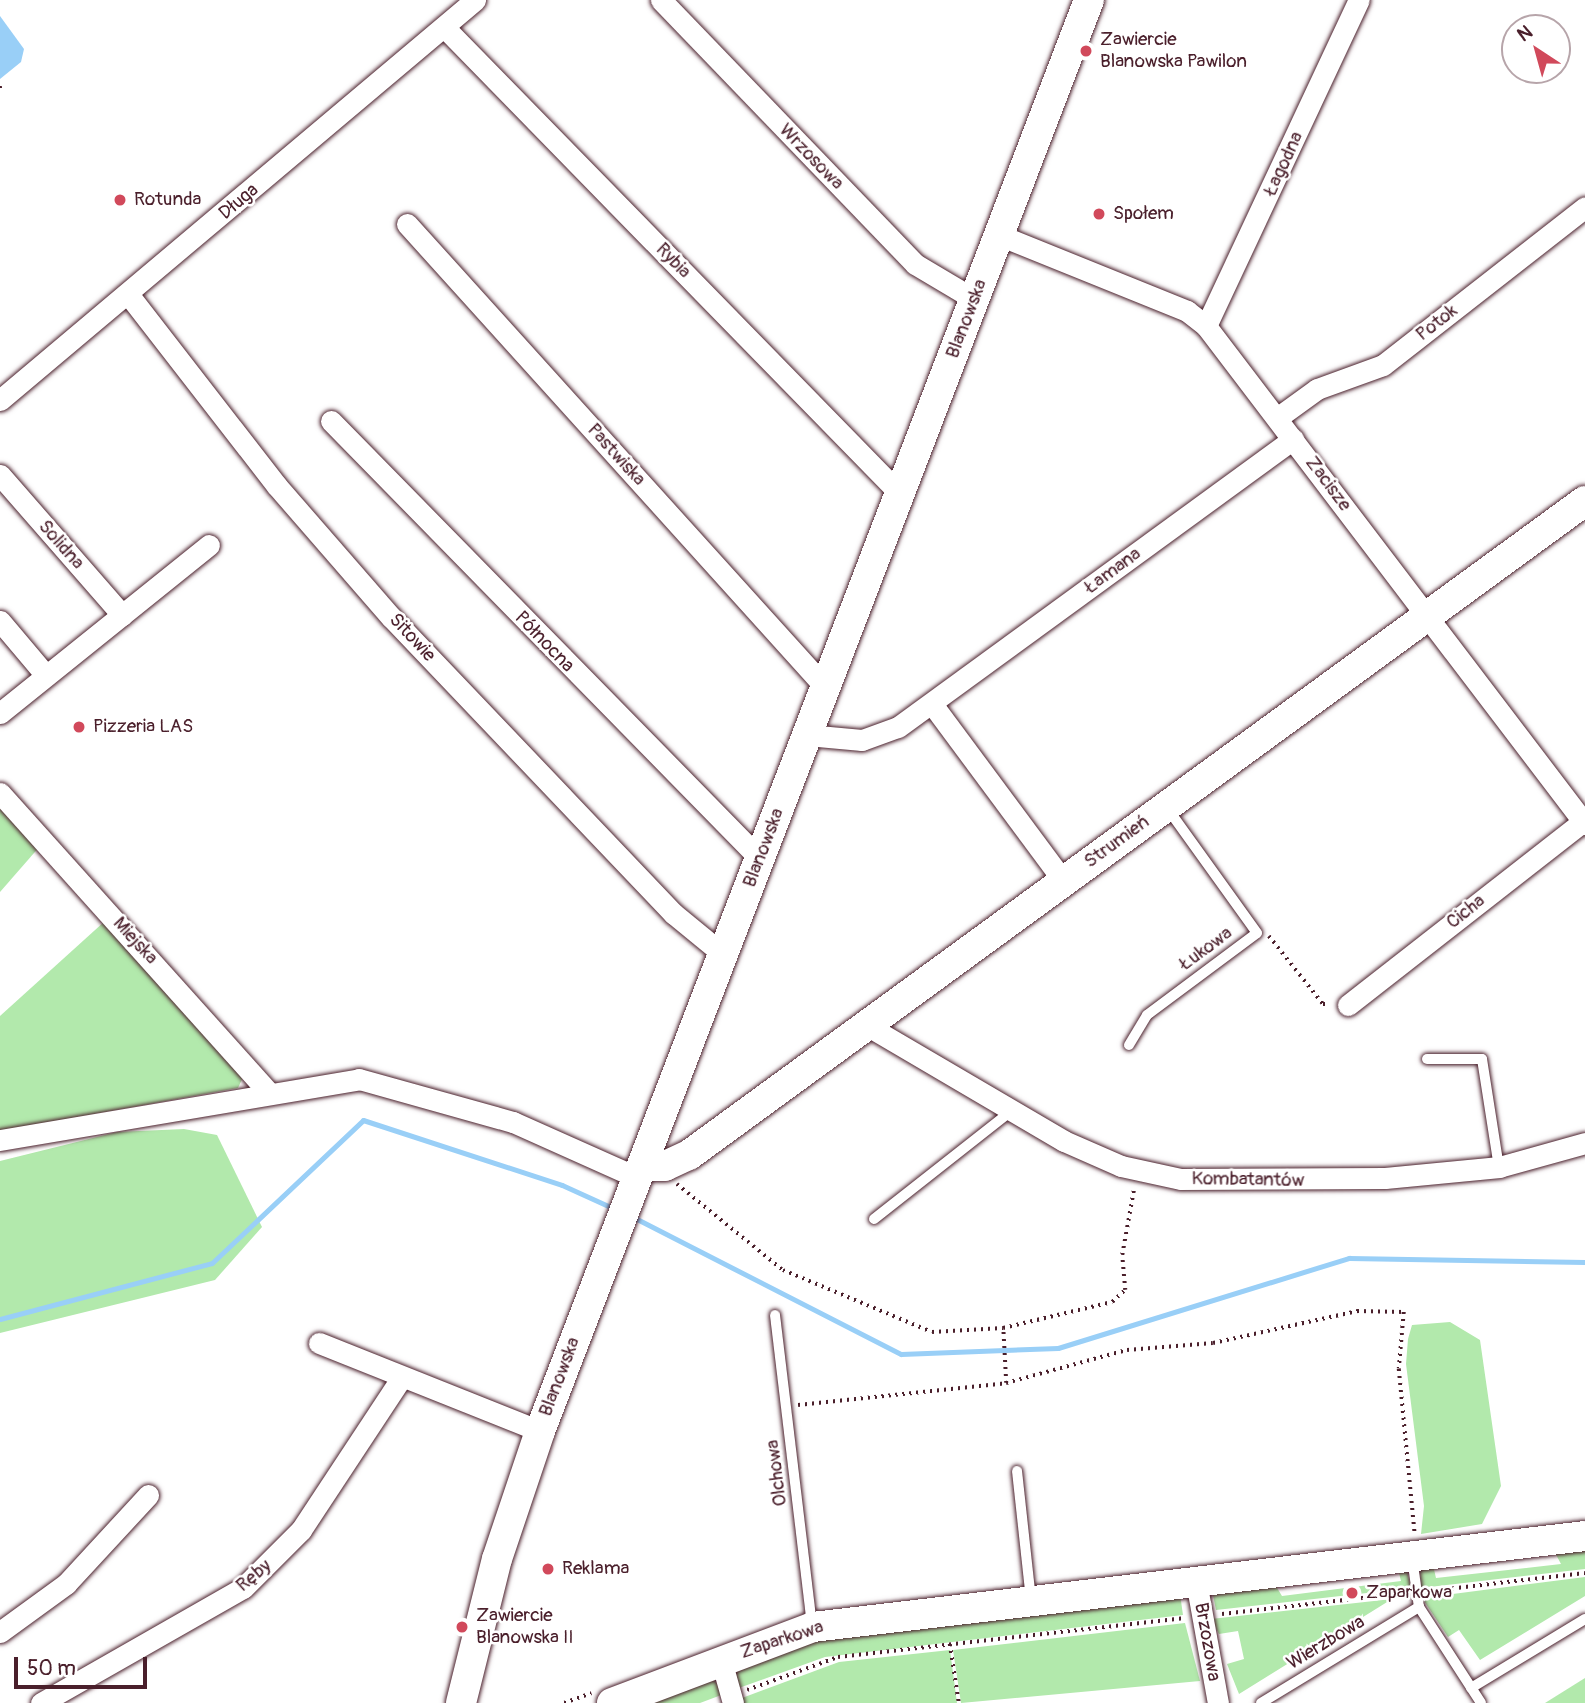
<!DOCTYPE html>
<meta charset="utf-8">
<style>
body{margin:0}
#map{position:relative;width:1585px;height:1703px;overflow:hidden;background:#fff;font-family:Pangolin,sans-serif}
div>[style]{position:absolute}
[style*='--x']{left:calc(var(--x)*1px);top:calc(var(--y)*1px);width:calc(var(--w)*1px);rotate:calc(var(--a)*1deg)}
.green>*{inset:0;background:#b2e9ac}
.water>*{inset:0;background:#99cff7}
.stream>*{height:5px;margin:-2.5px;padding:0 2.5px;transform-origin:2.5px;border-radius:2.5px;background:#99cff7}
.path>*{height:3.5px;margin-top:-1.75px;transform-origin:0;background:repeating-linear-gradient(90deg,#4a1f2b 0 2px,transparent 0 7px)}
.roads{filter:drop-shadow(0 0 2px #4a1f2b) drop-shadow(0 0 2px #4a1f2b)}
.lane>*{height:10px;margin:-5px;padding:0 5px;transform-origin:5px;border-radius:5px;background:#fff}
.street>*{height:21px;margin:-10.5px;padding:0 10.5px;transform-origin:10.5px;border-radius:10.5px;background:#fff}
.secondary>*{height:30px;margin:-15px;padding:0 15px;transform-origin:15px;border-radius:15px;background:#fff}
.dots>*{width:19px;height:19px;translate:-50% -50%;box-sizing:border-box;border:4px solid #fff;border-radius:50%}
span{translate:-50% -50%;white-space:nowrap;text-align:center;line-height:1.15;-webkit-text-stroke:5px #fff;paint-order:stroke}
.poi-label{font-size:19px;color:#4a1f2b}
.left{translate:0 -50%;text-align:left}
.street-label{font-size:19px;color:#4a1f2b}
.north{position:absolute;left:1501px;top:14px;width:70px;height:70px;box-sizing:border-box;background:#fff;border:2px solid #b7a5aa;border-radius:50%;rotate:324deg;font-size:19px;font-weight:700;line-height:28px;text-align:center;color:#4a1f2b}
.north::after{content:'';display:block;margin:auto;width:24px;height:32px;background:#d1495b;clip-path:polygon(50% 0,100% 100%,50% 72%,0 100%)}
.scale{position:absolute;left:14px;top:1657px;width:133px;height:32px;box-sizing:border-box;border:4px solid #4a1f2b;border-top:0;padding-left:9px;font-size:21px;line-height:24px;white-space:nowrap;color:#4a1f2b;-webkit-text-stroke:5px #fff;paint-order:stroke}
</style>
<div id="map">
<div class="green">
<i style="clip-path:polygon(0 804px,41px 845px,0 892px)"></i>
<i style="clip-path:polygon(105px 921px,243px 1077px,238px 1088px,0 1131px,0 1016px)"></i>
<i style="clip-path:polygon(184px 1129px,217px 1135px,262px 1227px,215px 1280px,0 1333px,0 1161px,117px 1132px)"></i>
<i style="clip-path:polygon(1450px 1322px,1480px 1340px,1501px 1486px,1482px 1524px,1421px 1534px,1424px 1506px,1406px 1364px,1408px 1339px,1412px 1325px)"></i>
<i style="clip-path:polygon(1585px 1548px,1585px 1569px,1421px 1588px,1420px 1569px,1433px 1565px,1436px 1578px,1561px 1564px,1554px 1551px)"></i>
<i style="clip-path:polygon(1398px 1569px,1407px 1571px,1411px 1588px,1216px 1610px,1212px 1590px,1274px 1583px,1282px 1596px,1401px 1581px)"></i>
<i style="clip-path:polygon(1585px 1577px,1585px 1596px,1480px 1660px,1459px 1630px,1448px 1637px,1422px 1598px)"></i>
<i style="clip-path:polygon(1180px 1594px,1183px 1615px,825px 1657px,736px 1689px,736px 1671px,815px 1639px)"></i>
<i style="clip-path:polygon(1392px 1599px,1239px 1694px,1227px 1664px,1244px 1659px,1238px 1631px,1219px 1634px,1211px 1619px)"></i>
<i style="clip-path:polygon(1185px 1623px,1200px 1681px,961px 1703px,953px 1650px)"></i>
<i style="clip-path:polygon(950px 1650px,957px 1703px,743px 1703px,742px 1698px,839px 1662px)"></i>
<i style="clip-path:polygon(1585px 1678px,1585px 1703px,1545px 1703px)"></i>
<i style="clip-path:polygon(714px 1680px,724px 1694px,700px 1703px,639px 1703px)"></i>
</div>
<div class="water">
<i style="clip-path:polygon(0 16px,24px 49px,21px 62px,0 79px)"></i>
</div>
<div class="stream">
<i style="--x:631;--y:1216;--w:303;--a:27.1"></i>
<i style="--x:901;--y:1354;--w:157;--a:-2.2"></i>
<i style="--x:1058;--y:1348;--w:305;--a:-17.2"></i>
<i style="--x:1349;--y:1258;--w:236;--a:1"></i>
<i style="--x:0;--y:1319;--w:219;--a:-14.8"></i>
<i style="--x:212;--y:1263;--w:208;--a:-43.4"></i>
<i style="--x:363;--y:1120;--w:209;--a:18.1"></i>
<i style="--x:562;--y:1185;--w:58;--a:24.4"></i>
</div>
<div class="path">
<i style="--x:0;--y:86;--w:6;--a:81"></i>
<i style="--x:1269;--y:936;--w:87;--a:51.5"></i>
<i style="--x:1323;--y:1004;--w:6;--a:0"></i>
<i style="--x:677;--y:1184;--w:136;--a:39.1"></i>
<i style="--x:783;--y:1270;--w:161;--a:22.6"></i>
<i style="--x:932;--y:1332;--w:71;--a:-3.2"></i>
<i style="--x:1003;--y:1328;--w:112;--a:-13.4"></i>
<i style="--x:1112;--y:1302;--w:18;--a:-43"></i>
<i style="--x:1125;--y:1290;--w:35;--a:-95"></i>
<i style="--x:1122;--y:1255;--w:68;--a:-79.8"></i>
<i style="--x:1006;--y:1383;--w:125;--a:-15.3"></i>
<i style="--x:1127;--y:1350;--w:86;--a:-4.7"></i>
<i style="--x:1213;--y:1343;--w:148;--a:-12.5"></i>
<i style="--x:1357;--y:1311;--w:47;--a:1.2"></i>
<i style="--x:1404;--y:1312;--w:57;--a:95"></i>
<i style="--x:1399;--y:1369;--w:166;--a:84.5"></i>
<i style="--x:798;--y:1405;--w:209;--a:-6"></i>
<i style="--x:1006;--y:1383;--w:55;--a:-93.1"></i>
<i style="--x:1431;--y:1591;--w:155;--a:-6.7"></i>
<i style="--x:1222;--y:1614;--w:185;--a:-6.5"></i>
<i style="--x:950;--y:1644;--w:60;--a:81.3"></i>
<i style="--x:747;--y:1690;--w:97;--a:-19.9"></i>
<i style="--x:838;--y:1657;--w:347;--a:-6.4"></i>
<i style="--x:564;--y:1703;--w:29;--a:-20"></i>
</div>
<div class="roads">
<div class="lane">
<i style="--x:1129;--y:1045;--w:35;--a:-59"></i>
<i style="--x:1147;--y:1015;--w:137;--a:-36.7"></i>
<i style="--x:1257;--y:933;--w:153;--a:-125.7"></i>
<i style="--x:1427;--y:1059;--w:55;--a:0"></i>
<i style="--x:1482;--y:1059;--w:109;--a:81.1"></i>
<i style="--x:874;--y:1219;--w:174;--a:-38.2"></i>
<i style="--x:775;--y:1315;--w:311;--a:83.2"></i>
<i style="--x:1017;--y:1471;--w:130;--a:83.8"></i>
<i style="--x:1412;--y:1558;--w:49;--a:81.9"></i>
<i style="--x:1471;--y:1688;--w:133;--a:-31.2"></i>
<i style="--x:1261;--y:1703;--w:185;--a:-31.3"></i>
<i style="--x:1419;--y:1607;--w:114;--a:57.1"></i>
</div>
<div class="street">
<i style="--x:661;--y:0;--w:366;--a:46.1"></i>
<i style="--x:915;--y:264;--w:69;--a:30.7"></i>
<i style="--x:445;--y:28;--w:651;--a:45.68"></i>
<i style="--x:407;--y:224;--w:624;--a:47.92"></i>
<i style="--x:999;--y:235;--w:203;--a:22"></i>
<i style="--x:1187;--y:311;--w:24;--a:38"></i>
<i style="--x:1206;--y:326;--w:626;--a:52.73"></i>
<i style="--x:128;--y:294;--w:243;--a:52.2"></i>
<i style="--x:277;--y:486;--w:174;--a:49"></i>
<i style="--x:391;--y:617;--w:410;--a:46.4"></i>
<i style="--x:674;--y:914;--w:65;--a:39.4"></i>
<i style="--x:1206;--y:326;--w:360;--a:-64.9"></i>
<i style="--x:0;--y:400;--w:621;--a:-40.1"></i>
<i style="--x:1277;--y:418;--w:49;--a:-35.9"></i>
<i style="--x:1317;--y:389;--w:70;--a:-20"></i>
<i style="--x:1383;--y:365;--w:256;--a:-38"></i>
<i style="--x:331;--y:421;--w:613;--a:45.59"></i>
<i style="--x:0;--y:475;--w:186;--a:48.9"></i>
<i style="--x:0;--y:621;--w:68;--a:49.8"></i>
<i style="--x:932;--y:704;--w:222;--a:53.4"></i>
<i style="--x:0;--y:713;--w:268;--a:-38.8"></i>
<i style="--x:807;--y:735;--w:55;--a:5.2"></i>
<i style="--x:862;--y:740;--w:38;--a:-20"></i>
<i style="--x:898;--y:727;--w:489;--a:-36.1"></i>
<i style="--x:0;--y:793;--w:400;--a:48.1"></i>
<i style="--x:1348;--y:1005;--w:301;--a:-38"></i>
<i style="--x:868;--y:1026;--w:227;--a:30.4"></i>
<i style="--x:1064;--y:1141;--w:62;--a:23.7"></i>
<i style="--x:1121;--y:1166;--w:61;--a:12.2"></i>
<i style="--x:1181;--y:1179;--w:204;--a:-0.3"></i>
<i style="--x:1385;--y:1178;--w:115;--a:-5.5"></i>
<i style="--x:1499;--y:1167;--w:89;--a:-15.6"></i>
<i style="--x:0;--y:1140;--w:364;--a:-9.6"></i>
<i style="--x:359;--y:1079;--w:160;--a:15.6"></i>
<i style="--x:513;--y:1122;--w:137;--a:24.1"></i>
<i style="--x:319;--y:1343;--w:238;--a:21.7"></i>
<i style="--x:1196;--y:1581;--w:124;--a:79.8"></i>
<i style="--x:0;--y:1632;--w:82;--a:-36"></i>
<i style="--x:66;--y:1584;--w:121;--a:-47.3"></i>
<i style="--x:721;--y:1660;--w:45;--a:74.4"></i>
<i style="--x:41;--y:1703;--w:232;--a:-29.7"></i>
<i style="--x:243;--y:1588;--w:82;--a:-45"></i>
<i style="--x:301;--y:1530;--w:183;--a:-56.6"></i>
</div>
<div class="secondary">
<i style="--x:643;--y:1166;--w:22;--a:0"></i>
<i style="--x:665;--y:1166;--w:26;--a:-25"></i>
<i style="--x:689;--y:1155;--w:1109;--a:-36.13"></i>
<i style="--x:461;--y:1703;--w:148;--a:-76"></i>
<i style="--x:497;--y:1559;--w:135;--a:-71.4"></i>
<i style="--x:540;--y:1431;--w:1533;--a:-69.01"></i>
<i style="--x:612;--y:1703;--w:215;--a:-20.7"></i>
<i style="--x:813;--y:1627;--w:777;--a:-6.72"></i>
</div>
</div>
<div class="dots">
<i style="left:1086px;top:51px;background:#d1495b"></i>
<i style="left:120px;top:200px;background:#d1495b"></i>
<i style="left:1099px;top:214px;background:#d1495b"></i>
<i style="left:79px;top:727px;background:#d1495b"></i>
<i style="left:548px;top:1569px;background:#d1495b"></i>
<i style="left:1352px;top:1593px;background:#d1495b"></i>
<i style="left:462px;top:1627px;background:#d1495b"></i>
</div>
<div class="poi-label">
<span class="left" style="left:1100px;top:51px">Zawiercie<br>Blanowska Pawilon</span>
<span class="left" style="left:134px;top:200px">Rotunda</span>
<span class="left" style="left:1113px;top:214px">Społem</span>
<span class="left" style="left:93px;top:727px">Pizzeria LAS</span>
<span class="left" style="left:562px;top:1569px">Reklama</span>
<span class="left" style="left:1366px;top:1593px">Zaparkowa</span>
<span class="left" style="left:476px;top:1627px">Zawiercie<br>Blanowska II</span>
</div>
<div class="street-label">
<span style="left:811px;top:157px;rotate:46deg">Wrzosowa</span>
<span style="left:1284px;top:164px;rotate:-65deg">Łagodna</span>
<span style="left:239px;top:202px;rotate:-40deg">Długa</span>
<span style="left:673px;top:261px;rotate:46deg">Rybia</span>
<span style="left:967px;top:319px;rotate:-69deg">Blanowska</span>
<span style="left:1437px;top:323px;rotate:-38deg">Potok</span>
<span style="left:616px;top:455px;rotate:48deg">Pastwiska</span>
<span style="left:1328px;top:484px;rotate:53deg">Zacisze</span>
<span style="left:61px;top:545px;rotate:49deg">Solidna</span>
<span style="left:1113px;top:571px;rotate:-36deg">Łamana</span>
<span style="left:412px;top:638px;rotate:47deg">Sitowie</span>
<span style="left:544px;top:642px;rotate:46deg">Północna</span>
<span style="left:1117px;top:842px;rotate:-36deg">Strumień</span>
<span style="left:764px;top:848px;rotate:-69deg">Blanowska</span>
<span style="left:1466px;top:912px;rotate:-38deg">Cicha</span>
<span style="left:135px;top:941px;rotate:48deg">Miejska</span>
<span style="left:1206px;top:949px;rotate:-36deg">Łukowa</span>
<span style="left:1248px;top:1180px;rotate:1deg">Kombatantów</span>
<span style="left:560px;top:1377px;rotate:-69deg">Blanowska</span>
<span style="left:777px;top:1473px;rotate:-97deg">Olchowa</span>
<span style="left:254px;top:1576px;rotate:-40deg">Ręby</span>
<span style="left:782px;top:1640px;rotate:-18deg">Zaparkowa</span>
<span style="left:1207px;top:1642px;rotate:80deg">Brzozowa</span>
<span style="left:1326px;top:1643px;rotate:-31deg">Wierzbowa</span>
</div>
<div class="north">N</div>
<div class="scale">50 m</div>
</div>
